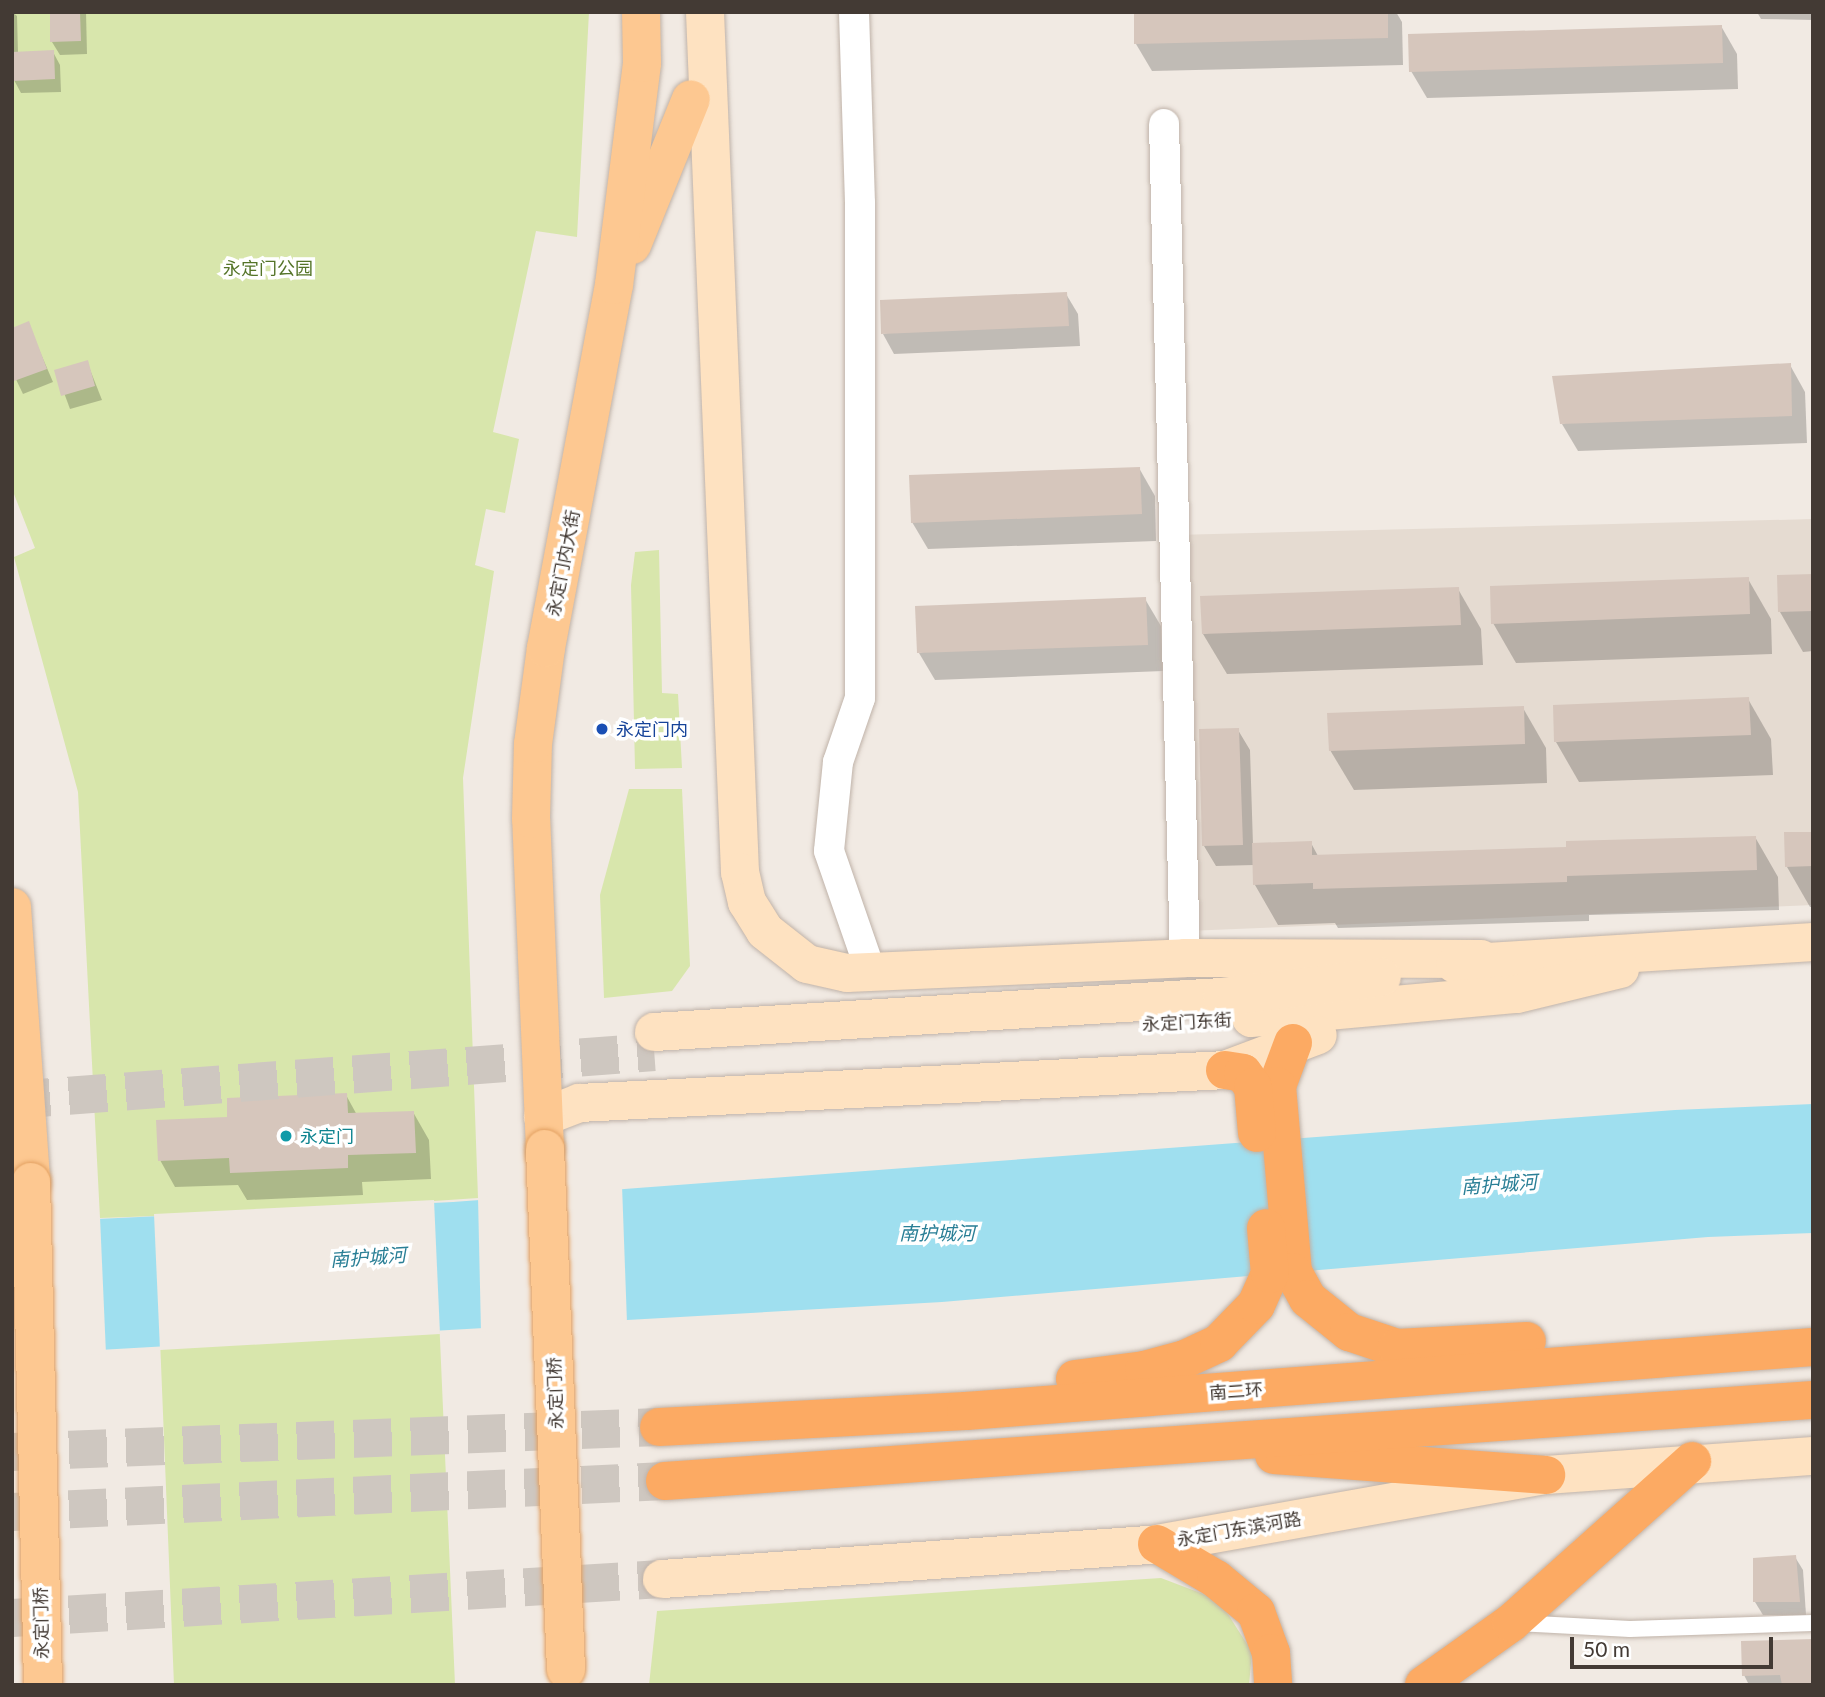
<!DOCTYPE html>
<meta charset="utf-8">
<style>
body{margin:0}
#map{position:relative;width:1825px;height:1697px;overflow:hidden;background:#f1eae3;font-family:Lato,"Noto Sans SC",sans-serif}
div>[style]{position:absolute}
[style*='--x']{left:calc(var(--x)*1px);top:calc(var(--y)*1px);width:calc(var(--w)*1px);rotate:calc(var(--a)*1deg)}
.residential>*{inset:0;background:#e5dbd1}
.green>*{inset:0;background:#d8e6ac}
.water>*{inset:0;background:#9fdfef}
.pier>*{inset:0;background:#f1eae3}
.shadow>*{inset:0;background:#0003}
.building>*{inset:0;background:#d6c6bc}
.secondary-tunnel>*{height:38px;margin-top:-19px;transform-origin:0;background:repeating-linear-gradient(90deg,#cec7c0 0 38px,transparent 0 57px)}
.highway-tunnel>*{height:38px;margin-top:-19px;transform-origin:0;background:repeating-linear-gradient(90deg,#cec7c0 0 38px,transparent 0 57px)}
.roads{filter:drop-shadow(0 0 2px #c0b3a9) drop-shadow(0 0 2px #c0b3a9)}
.lane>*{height:16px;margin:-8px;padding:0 8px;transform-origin:8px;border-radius:8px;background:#fff}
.street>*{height:30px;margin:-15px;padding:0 15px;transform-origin:15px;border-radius:15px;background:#fff}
.secondary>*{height:38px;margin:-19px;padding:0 19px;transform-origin:19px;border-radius:19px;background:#fee2c1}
.primary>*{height:38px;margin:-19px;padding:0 19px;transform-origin:19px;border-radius:19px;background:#fdc891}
.highway>*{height:38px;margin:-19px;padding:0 19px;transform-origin:19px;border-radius:19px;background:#fcaa63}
.bridges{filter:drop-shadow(0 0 2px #e2a061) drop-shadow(0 0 2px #e2a061)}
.primary-bridge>*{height:38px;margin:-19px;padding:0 19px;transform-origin:19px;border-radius:19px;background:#fdc891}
.dots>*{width:19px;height:19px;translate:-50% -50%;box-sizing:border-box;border:4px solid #fff;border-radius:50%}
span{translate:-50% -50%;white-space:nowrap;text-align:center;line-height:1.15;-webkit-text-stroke:7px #fff;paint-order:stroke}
.park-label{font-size:18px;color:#547428}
.street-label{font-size:18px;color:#433a34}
.transit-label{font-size:18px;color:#164399}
.left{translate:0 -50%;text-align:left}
.culture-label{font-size:18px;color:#0d838f}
.water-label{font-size:19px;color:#2a7f96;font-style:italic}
.frame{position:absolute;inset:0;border:14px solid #433a34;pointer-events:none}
.scale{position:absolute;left:1570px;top:1637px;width:203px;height:32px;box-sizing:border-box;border:4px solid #433a34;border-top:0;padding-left:9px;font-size:21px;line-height:24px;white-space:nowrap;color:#433a34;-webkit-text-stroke:5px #fff;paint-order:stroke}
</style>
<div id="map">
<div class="residential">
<i style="clip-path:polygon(1813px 519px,1813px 905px,1187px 931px,1175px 535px)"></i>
</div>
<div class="green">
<i style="clip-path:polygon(12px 12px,589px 12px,577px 237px,536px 231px,493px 432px,519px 439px,505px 513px,486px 509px,475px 565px,494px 571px,463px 778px,478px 1198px,434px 1201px,455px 1685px,174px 1685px,155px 1216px,100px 1218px,78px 792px,14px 557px,35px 548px,12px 489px)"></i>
<i style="clip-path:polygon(659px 550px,662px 693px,678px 694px,682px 768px,635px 769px,631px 585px,635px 552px)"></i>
<i style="clip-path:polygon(629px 789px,682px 789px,690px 966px,672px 991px,604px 998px,600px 895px)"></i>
<i style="clip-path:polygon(1161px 1578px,1219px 1600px,1252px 1652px,1249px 1685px,649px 1685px,657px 1611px)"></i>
</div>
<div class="water">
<i style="clip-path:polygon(1813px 1104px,1813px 1233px,1708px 1237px,942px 1302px,12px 1355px,12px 1223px,453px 1202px,1675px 1110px)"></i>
</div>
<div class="pier">
<i style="clip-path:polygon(622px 1185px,627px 1323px,481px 1332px,478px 1197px)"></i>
<i style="clip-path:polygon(434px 1200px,440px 1334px,160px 1350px,154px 1214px)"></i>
<i style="clip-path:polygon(100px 1217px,106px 1354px,12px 1359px,12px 1220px)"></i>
</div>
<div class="shadow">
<i style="clip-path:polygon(12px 12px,17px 16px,18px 53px,53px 52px,60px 65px,61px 92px,21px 93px,14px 80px)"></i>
<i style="clip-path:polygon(51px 12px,86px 12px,87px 54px,60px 55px,52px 42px)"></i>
<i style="clip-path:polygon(1135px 12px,1396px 12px,1402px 22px,1403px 65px,1152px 71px,1136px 44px)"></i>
<i style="clip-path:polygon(1757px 12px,1813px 12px,1813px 20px,1761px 19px)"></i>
<i style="clip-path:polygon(1721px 26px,1737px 54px,1738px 89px,1427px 98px,1411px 71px)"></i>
<i style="clip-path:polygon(1066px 294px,1078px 314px,1080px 346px,894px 354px,883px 334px)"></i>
<i style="clip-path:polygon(28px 324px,53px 382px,23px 394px,12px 371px,12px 330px)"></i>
<i style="clip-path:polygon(87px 362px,102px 400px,70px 409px,56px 371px)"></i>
<i style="clip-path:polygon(1790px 365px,1805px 392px,1807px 443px,1578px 451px,1562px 424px)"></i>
<i style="clip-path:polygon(1139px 468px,1155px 496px,1156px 541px,928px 549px,912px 522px)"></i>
<i style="clip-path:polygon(1813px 575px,1813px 651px,1803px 652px,1780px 612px)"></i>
<i style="clip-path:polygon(1748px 579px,1771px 619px,1772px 654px,1516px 663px,1493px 623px)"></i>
<i style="clip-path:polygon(1458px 589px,1481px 629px,1483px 665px,1227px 674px,1203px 634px)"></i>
<i style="clip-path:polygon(1145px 599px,1161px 626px,1163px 671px,935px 680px,919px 653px)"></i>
<i style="clip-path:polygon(1748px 699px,1771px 739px,1773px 775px,1579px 782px,1556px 742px)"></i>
<i style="clip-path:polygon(1523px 708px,1546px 748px,1547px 783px,1354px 790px,1330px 750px)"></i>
<i style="clip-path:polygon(1238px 730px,1250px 750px,1253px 845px,1311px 843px,1318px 856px,1568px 849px,1755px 837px,1778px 877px,1779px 910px,1589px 915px,1589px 921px,1338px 928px,1335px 923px,1278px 925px,1255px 885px,1254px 865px,1216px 866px,1204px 846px)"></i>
<i style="clip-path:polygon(1813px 833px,1813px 907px,1810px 907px,1787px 867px)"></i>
<i style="clip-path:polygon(346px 1095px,357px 1115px,413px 1112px,429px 1140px,431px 1179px,362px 1182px,363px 1195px,247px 1200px,238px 1185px,175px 1187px,160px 1160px,229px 1119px)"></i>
<i style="clip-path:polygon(1795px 1557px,1803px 1570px,1806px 1615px,1763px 1615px,1755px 1602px)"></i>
<i style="clip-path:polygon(1743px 1643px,1813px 1685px,1749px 1685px,1744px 1675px)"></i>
</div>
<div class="building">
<i style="clip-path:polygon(50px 12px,80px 12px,81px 41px,50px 42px)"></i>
<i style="clip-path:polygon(1134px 12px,1388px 12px,1388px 38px,1134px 44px)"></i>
<i style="clip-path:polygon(1722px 25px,1723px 63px,1409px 72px,1408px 34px)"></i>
<i style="clip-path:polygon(54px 50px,55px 79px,12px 81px,12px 52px)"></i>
<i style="clip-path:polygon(1067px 292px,1069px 326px,881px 334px,880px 300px)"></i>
<i style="clip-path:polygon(29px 321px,47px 369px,14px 381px,12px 328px)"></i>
<i style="clip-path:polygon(88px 360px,95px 386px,61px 396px,54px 370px)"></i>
<i style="clip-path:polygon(1791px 363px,1792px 416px,1560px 424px,1552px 376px)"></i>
<i style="clip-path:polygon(1140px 467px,1142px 514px,911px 523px,909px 475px)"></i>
<i style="clip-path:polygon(1813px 574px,1813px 611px,1778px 612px,1777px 575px)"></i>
<i style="clip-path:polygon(1749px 577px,1750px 614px,1491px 624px,1490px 586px)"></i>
<i style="clip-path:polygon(1459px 587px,1461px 625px,1202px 634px,1200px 596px)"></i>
<i style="clip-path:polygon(1146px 597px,1148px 645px,917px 653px,915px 606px)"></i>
<i style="clip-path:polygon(1749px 697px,1751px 735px,1554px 742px,1553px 705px)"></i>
<i style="clip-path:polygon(1524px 706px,1525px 744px,1329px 751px,1327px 713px)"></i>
<i style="clip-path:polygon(1239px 728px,1243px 845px,1202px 846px,1199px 729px)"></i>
<i style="clip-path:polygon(1784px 832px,1813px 832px,1813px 866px,1785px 867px)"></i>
<i style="clip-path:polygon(1756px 836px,1757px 870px,1567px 876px,1567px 882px,1313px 889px,1313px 883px,1253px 885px,1252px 843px,1312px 841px,1312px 855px,1566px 847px,1566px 841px)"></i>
<i style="clip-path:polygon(347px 1093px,348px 1113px,414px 1111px,416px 1153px,348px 1155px,348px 1168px,230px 1173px,229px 1158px,158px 1161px,156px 1120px,227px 1117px,227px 1098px)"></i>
<i style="clip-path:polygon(1796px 1555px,1800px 1602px,1753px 1602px,1753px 1558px)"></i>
<i style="clip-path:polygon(1813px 1639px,1813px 1685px,1782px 1685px,1780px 1675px,1742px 1676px,1741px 1641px)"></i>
</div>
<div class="secondary-tunnel">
<i style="--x:12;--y:1100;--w:644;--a:-4.28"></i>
<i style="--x:12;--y:1618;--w:651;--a:-3.43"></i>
</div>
<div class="highway-tunnel">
<i style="--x:12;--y:1452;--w:647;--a:-2.21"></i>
<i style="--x:12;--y:1512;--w:654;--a:-2.72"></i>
</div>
<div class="roads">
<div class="lane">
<i style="--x:1517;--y:1623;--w:113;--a:3"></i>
<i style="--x:1630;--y:1629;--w:183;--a:-1.9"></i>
</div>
<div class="street">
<i style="--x:854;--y:12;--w:191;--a:88.2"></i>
<i style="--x:860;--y:203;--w:495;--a:90"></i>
<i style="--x:860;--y:698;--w:68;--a:109"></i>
<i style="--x:838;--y:762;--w:89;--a:95.8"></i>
<i style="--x:829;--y:851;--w:128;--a:70.9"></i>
<i style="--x:1164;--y:124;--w:834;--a:88.56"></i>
</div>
<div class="secondary">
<i style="--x:705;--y:12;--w:861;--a:87.67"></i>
<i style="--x:740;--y:872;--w:31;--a:77"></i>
<i style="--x:747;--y:902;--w:34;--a:58"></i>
<i style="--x:765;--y:931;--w:53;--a:38.2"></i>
<i style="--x:807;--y:964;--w:41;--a:12.7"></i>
<i style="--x:847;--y:973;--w:338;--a:-2.5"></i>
<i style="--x:1185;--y:958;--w:296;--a:0.2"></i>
<i style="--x:1455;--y:964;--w:359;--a:-3.5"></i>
<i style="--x:1251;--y:1018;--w:267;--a:-5.2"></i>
<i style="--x:1517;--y:994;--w:106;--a:-13.6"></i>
<i style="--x:654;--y:1032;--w:569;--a:-3.53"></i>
<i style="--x:1222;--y:997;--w:161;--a:-7.1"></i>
<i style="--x:543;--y:1117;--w:39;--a:-21"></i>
<i style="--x:579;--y:1103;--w:647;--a:-2.92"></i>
<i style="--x:1225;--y:1070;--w:99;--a:-20.6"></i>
<i style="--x:662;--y:1579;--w:496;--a:-4"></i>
<i style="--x:1157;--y:1544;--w:395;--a:-10.1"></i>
<i style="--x:1546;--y:1475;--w:268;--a:-4.1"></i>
</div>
<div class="primary">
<i style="--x:632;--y:245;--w:157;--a:-68"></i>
<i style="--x:12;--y:907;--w:276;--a:86"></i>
<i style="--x:545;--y:1149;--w:330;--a:-92.4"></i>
<i style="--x:531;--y:819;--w:75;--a:-88.5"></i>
<i style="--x:533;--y:744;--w:97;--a:-82.3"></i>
<i style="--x:546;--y:648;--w:369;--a:-79.4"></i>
<i style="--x:614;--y:285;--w:224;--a:-82.8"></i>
<i style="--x:642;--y:63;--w:51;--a:-91.1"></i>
</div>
<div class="highway">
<i style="--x:1293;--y:1043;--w:46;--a:110.4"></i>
<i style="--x:1277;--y:1086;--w:187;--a:85.1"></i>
<i style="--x:1293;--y:1272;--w:31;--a:61"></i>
<i style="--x:1308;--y:1299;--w:53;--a:38.8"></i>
<i style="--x:1349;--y:1332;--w:51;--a:18.4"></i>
<i style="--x:1397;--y:1348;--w:130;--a:-3.1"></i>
<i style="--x:1225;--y:1070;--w:18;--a:9"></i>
<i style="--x:1243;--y:1073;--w:17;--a:54"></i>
<i style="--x:1253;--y:1087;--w:46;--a:85"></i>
<i style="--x:1075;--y:1379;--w:70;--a:-7.4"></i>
<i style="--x:1144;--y:1370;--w:42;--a:-15"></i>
<i style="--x:1185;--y:1359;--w:38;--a:-25"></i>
<i style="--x:1219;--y:1343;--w:53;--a:-45.8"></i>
<i style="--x:1256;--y:1305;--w:34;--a:-66"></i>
<i style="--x:1270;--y:1274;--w:46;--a:-95"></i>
<i style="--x:659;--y:1427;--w:307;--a:-3"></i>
<i style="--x:966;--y:1411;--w:849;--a:-4.32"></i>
<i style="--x:1274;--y:1455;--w:273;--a:4.2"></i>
<i style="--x:665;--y:1481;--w:1151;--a:-4.04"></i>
<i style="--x:1157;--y:1544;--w:69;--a:30.7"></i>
<i style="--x:1216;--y:1579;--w:52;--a:39.5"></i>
<i style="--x:1256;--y:1612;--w:44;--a:69.9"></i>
<i style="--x:1271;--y:1653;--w:32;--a:86"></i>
<i style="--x:1424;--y:1685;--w:107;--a:-35.5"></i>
<i style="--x:1511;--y:1623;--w:243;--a:-41.8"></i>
</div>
</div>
<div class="bridges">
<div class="primary-bridge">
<i style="--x:545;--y:1149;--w:521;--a:87.69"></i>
<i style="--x:31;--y:1182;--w:503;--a:88.63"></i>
</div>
</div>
<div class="dots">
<i style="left:602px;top:729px;background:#1a4fb4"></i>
<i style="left:286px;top:1136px;background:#0f9aa8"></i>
</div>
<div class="park-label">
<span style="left:268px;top:268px">永定门公园</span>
</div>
<div class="street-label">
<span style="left:563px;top:563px;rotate:-79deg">永定门内大街</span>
<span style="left:1187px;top:1022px;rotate:-3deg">永定门东街</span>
<span style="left:1236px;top:1391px;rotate:-4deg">南二环</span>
<span style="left:555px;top:1393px;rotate:-92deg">永定门桥</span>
<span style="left:1239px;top:1529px;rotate:-10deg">永定门东滨河路</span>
<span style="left:41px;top:1623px;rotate:-91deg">永定门桥</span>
</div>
<div class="transit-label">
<span class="left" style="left:616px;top:729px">永定门内</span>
</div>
<div class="culture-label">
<span class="left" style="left:300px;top:1136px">永定门</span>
</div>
<div class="water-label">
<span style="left:1499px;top:1184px;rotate:-4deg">南护城河</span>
<span style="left:937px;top:1233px">南护城河</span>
<span style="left:368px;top:1257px;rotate:-4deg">南护城河</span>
</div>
<div class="frame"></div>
<div class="scale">50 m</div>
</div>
